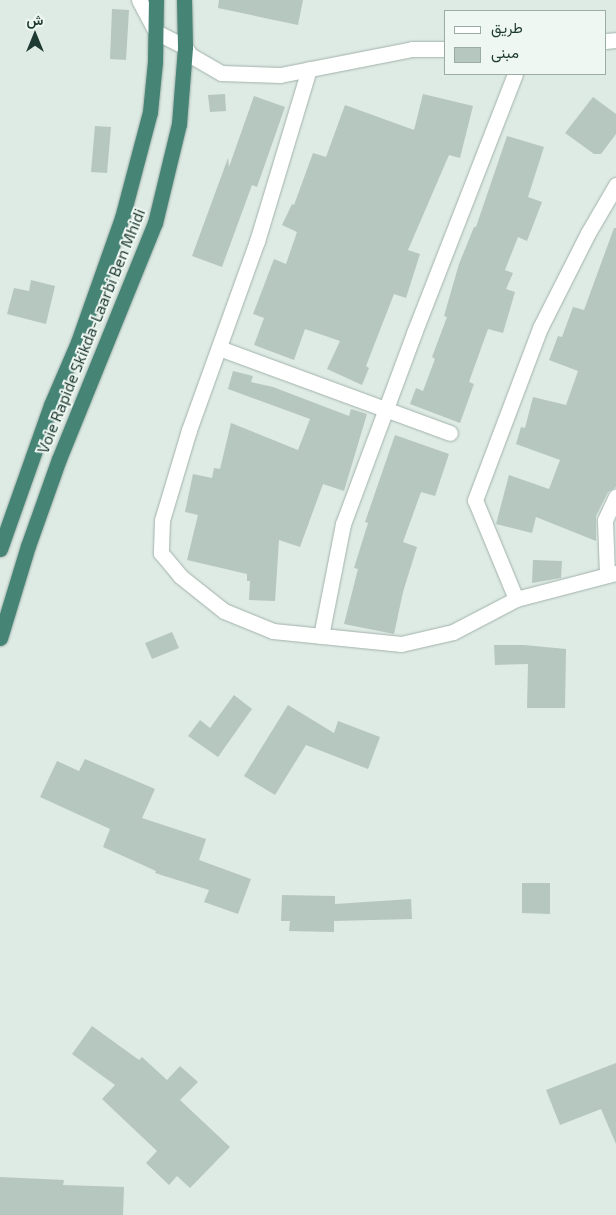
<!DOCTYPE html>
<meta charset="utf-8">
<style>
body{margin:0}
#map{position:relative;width:616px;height:1215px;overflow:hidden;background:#deeae4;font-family:"Exo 2",Vazirmatn,sans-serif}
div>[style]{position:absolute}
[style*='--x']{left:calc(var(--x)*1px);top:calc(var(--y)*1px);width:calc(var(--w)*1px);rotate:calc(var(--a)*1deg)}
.building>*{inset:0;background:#b6c7c0}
.roads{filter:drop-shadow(0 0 1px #a1b2ab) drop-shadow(0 0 1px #a1b2ab)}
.minor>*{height:15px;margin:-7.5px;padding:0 7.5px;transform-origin:7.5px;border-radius:7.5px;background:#fff}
.tertiary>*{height:15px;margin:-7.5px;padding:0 7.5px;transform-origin:7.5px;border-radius:7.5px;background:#fff}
.trunk>*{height:15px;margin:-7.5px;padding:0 7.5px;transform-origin:7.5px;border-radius:7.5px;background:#468475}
span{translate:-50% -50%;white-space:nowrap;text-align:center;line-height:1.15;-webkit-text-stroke:4px #eef7f2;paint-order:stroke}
.street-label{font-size:16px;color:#1f3a32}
.legend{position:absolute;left:444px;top:10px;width:162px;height:65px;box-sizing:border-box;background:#eef7f2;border:1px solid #9baba5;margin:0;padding:6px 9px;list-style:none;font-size:15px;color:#1f3a32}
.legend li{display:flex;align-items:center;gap:10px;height:25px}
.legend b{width:25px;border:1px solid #9baba5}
.north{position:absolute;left:10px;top:10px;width:50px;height:50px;-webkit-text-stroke:4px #eef7f2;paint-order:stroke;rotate:0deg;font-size:14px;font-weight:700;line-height:20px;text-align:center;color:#1f3a32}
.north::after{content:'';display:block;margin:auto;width:18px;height:22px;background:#1f3a32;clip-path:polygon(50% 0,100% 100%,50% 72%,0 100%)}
</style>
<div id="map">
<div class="building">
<i style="clip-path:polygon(219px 0,303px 0,298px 25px,218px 8px)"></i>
<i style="clip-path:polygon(112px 9px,129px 10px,126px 60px,110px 59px)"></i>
<i style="clip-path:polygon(225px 94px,226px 111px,210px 112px,208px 95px)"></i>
<i style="clip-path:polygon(423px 94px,473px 106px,460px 158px,449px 155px,408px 250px,420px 254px,406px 298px,394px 294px,366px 366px,369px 368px,362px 385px,327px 369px,340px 341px,305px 329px,294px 360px,254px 345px,264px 318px,253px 314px,274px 259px,286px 264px,297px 232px,282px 225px,292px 204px,294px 205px,313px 153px,326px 157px,345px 105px,414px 130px)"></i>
<i style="clip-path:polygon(254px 96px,285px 107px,257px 187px,252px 185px,222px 267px,192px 256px,228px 158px,229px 167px)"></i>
<i style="clip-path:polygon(593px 97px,616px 114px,616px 134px,601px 154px,594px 154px,565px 133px)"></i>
<i style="clip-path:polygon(95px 126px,111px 127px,107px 173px,91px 172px)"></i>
<i style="clip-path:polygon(507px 136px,544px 147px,528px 197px,542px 202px,527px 241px,518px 237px,505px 270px,513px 273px,506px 289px,515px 292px,503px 333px,488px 329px,469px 382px,474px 384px,460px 423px,410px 404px,416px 388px,423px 391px,435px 359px,432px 357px,447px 317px,444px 316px,459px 264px,474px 227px,476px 227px)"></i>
<i style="clip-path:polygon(614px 228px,616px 228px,616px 487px,608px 492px,596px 516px,596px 541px,536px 517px,532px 533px,496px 524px,509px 475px,549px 489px,560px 460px,516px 444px,521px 427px,525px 428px,533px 397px,566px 405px,578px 371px,549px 360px,558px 336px,562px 337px,573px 307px,584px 310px)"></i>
<i style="clip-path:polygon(31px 280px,55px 286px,46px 324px,7px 314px,14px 288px,29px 291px)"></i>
<i style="clip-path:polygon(233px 371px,253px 376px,251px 382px,273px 387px,349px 416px,351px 409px,367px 414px,344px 491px,323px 484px,300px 547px,279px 540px,275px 601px,249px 600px,250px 581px,247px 581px,247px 574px,187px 560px,198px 515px,185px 512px,193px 474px,212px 478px,214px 468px,220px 469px,231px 423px,298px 450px,310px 419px,228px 389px)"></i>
<i style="clip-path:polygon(395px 435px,449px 454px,435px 496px,421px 492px,403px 542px,417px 547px,403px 592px,394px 634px,344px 624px,358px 569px,354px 568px,368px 523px,365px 522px)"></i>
<i style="clip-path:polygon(533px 560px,562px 561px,561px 578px,532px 583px)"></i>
<i style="clip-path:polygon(172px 632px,179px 648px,152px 659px,145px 643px)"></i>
<i style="clip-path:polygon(494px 645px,524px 645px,566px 649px,565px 708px,527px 708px,528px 664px,495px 665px)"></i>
<i style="clip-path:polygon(234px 695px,252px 709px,218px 757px,188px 736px,200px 720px,210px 728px)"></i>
<i style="clip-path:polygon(288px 705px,334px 733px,338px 721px,380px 737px,368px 769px,306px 745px,275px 795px,244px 776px)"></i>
<i style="clip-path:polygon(85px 759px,155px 789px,142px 818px,206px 839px,199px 860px,251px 879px,238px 914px,204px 902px,209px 890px,155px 873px,156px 871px,103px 847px,110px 829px,40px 797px,57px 761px,79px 771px)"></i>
<i style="clip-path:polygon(522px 883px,550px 883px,550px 914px,522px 913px)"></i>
<i style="clip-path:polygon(282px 895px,335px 896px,335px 904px,411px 899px,412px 919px,334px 921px,334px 932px,289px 931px,290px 921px,281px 921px)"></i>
<i style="clip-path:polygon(92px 1026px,139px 1060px,142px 1057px,167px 1080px,180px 1066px,198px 1082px,180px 1100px,230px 1147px,190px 1188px,177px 1176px,169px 1185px,146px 1163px,157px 1151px,102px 1099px,115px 1085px,72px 1054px)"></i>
<i style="clip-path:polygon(616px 1063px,616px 1144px,601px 1109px,560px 1125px,546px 1090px)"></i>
<i style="clip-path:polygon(0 1177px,64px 1180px,63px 1185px,124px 1187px,123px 1215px,0 1215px)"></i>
</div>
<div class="roads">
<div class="minor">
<i style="--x:605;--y:41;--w:11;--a:-5"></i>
<i style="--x:185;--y:47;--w:9;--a:58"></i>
<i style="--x:190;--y:55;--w:36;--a:30"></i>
<i style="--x:221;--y:73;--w:59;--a:1.9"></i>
<i style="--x:280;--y:75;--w:135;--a:-11.1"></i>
<i style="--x:412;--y:49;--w:33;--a:0"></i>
<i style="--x:309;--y:69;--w:180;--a:106.8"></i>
<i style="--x:257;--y:241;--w:201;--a:109.8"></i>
<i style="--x:189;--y:430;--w:94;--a:106.7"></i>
<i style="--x:162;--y:520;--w:33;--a:92"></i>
<i style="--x:161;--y:553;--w:30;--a:50"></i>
<i style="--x:180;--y:576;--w:56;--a:38.5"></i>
<i style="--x:224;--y:611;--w:53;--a:22.2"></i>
<i style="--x:273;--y:631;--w:129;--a:5.8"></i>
<i style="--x:401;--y:644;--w:53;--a:-13"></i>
<i style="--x:453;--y:632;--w:71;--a:-27.6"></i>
<i style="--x:516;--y:599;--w:103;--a:-14.6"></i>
<i style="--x:219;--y:348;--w:246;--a:20.2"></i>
<i style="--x:607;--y:575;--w:55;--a:-92.1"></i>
<i style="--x:605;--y:520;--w:26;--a:-65"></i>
<i style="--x:516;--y:599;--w:107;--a:-112.5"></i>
<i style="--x:475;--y:500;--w:184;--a:-69.3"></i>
<i style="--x:540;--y:328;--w:106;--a:-63.2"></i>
<i style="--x:588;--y:233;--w:56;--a:-59.7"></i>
<i style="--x:321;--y:636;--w:114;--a:-78.9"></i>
<i style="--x:343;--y:524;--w:204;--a:-69.6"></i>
<i style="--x:414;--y:333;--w:278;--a:-68.7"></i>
</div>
<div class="tertiary">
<i style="--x:139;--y:0;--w:36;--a:62"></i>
<i style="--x:156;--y:32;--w:33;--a:27"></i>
</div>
<div class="trunk">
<i style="--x:0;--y:549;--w:153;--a:-70.5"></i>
<i style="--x:51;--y:405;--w:69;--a:-66.8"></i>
<i style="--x:78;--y:342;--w:132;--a:-70.5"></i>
<i style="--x:122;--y:218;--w:110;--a:-75.2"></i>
<i style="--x:150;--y:112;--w:50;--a:-84.3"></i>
<i style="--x:155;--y:62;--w:62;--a:-89.1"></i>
<i style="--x:0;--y:638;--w:96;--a:-73.1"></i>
<i style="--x:28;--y:546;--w:92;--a:-70.4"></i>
<i style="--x:59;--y:459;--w:255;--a:-67.9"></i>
<i style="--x:155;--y:223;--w:102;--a:-76.4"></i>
<i style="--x:179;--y:124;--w:77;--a:-85.5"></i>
<i style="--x:185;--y:47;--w:47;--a:-91.2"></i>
</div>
</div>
<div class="street-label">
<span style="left:91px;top:331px;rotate:-68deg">Voie Rapide Skikda-Laarbi Ben Mhidi</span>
</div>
<ul class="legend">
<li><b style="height:6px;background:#fff"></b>طريق</li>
<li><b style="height:14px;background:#b6c7c0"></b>مبنى</li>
</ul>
<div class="north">ش</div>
</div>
